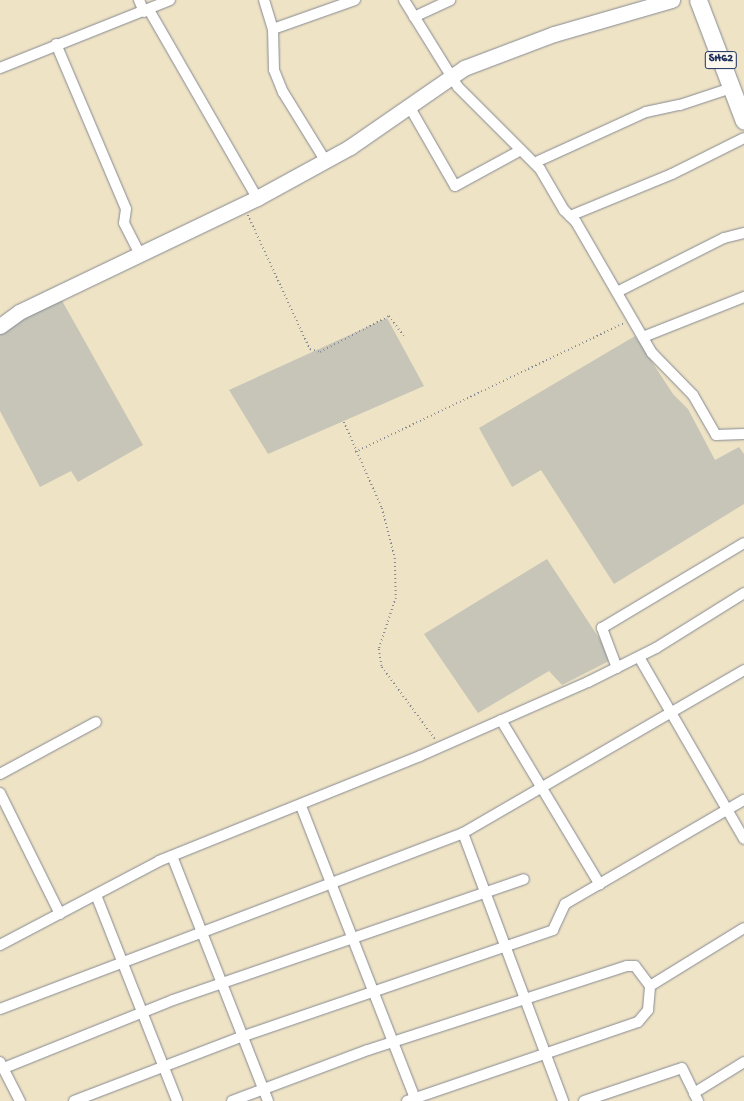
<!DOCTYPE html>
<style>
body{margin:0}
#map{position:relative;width:744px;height:1101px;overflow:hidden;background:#efe3c5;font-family:"Gochi Hand",sans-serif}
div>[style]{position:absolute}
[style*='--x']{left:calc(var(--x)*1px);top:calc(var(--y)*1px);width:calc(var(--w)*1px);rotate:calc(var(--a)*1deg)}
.industrial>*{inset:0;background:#c6c5b8}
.path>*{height:1.5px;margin-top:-0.75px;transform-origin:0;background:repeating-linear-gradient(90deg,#858992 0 1px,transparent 0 4px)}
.roads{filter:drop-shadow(0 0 1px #858992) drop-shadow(0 0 1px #858992)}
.street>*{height:10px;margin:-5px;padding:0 5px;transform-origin:5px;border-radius:5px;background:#fff}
.secondary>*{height:15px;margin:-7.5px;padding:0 7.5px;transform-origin:7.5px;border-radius:7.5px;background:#fff}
.primary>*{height:17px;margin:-8.5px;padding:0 8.5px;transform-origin:8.5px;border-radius:8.5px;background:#fff}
span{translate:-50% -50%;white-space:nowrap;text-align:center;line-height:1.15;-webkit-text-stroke:4px #fbf7ec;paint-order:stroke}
.shield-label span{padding:1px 3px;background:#fbf7ec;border:1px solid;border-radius:3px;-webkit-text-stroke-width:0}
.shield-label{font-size:12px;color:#1b2f5e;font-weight:700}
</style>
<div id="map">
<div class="industrial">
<i style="clip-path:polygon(60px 297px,143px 445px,78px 482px,71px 471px,40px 487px,0 411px,0 331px)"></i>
<i style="clip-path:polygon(387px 318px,424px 386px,268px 454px,229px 390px)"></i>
<i style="clip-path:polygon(635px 336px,673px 394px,688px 409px,715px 460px,739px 447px,744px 454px,744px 504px,614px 584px,541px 470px,512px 487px,479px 428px)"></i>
<i style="clip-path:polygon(547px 559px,601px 641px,609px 661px,562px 685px,549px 671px,478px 713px,424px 634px)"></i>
</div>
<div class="path">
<i style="--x:248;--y:215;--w:148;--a:65.2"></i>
<i style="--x:310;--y:349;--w:10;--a:17"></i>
<i style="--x:320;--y:352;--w:78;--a:-27.6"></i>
<i style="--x:389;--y:316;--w:25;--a:53"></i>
<i style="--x:344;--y:422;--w:94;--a:66.2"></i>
<i style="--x:382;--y:508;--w:52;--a:75.4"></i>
<i style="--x:395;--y:558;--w:40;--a:88.6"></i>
<i style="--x:396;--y:598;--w:54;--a:108.4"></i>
<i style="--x:379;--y:649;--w:18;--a:81"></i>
<i style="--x:382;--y:667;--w:89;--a:53.6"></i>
<i style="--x:355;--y:452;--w:298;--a:-25.6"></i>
</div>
<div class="roads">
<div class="street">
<i style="--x:139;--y:0;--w:13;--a:67"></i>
<i style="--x:264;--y:0;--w:30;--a:73"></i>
<i style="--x:273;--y:29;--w:41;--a:88.6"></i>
<i style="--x:274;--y:70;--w:24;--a:68"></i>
<i style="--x:283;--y:92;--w:80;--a:58.3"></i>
<i style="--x:404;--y:0;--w:102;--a:58.2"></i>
<i style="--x:458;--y:87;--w:116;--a:45"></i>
<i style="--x:540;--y:169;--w:48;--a:59.7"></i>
<i style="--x:564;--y:210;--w:17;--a:45"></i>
<i style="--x:576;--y:222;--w:151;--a:59.9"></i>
<i style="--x:652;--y:353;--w:59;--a:45.7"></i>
<i style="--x:693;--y:395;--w:46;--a:60.1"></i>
<i style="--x:716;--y:435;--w:28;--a:-2"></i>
<i style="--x:149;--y:10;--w:217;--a:60.1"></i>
<i style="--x:414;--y:17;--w:40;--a:-25"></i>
<i style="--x:273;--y:29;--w:87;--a:-19.5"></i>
<i style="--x:56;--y:44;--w:179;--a:67"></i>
<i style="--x:126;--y:209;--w:14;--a:98"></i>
<i style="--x:124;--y:223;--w:35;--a:63"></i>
<i style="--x:0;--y:68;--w:183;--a:-21.8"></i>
<i style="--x:409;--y:106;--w:92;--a:60.1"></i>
<i style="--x:455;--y:186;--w:75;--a:-28.6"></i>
<i style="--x:534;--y:163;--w:123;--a:-24.5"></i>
<i style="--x:646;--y:112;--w:35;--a:-12"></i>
<i style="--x:680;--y:105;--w:54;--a:-18.4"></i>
<i style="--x:570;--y:216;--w:110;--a:-22.4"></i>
<i style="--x:672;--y:174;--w:80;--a:-26.6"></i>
<i style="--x:617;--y:292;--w:120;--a:-26.8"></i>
<i style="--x:724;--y:238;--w:21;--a:-14"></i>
<i style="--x:643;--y:337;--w:109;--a:-21.6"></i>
<i style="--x:639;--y:657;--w:210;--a:60"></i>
<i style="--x:617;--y:668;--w:43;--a:-110.6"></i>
<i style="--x:602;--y:628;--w:165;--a:-30.9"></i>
<i style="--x:501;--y:720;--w:192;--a:59"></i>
<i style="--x:0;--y:774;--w:109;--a:-28.4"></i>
<i style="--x:0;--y:793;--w:135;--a:63.6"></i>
<i style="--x:301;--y:806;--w:317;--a:68.7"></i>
<i style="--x:463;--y:833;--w:286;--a:69.5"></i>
<i style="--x:172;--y:856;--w:263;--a:68.6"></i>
<i style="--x:96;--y:895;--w:221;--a:68.5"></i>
<i style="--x:0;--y:945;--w:180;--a:-27.8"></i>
<i style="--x:159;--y:861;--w:281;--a:-21.9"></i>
<i style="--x:420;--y:756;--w:184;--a:-23.8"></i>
<i style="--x:588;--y:682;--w:76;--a:-26.6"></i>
<i style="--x:656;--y:648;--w:104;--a:-32"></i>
<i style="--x:0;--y:1009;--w:495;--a:-20.8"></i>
<i style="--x:463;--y:833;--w:325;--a:-30.1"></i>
<i style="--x:0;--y:1062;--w:44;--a:62.9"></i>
<i style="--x:4;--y:1068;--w:182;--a:-21.9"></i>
<i style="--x:173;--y:1000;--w:371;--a:-19"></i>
<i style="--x:74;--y:1101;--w:179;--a:-21"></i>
<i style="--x:241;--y:1037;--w:330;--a:-18.9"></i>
<i style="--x:553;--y:930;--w:29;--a:-65"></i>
<i style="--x:565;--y:904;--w:207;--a:-30.2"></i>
<i style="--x:232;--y:1101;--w:145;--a:-20.6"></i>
<i style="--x:368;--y:1050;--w:272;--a:-18"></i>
<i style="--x:627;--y:966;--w:8;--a:0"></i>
<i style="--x:635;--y:966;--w:25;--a:53"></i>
<i style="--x:407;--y:1101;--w:244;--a:-18.9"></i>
<i style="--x:638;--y:1022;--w:16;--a:-50"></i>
<i style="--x:648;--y:1010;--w:24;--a:-85"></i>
<i style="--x:650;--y:986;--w:110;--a:-31.7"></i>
<i style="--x:584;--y:1101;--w:103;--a:-18.6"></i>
<i style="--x:682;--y:1068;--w:28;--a:64"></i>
<i style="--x:698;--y:1101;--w:9;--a:-117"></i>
<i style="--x:694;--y:1093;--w:59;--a:-31.8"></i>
</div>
<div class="secondary">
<i style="--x:0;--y:326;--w:24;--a:-36"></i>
<i style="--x:19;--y:312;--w:264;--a:-25.6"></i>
<i style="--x:257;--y:198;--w:106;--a:-28.7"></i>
<i style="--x:350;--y:147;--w:139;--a:-34.7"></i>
<i style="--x:464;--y:68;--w:96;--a:-20.7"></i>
<i style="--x:554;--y:34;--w:123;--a:-16.1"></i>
</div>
<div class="primary">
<i style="--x:698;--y:0;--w:129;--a:69.2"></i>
</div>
</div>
<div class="shield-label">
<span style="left:721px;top:60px">SH62</span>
</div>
</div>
